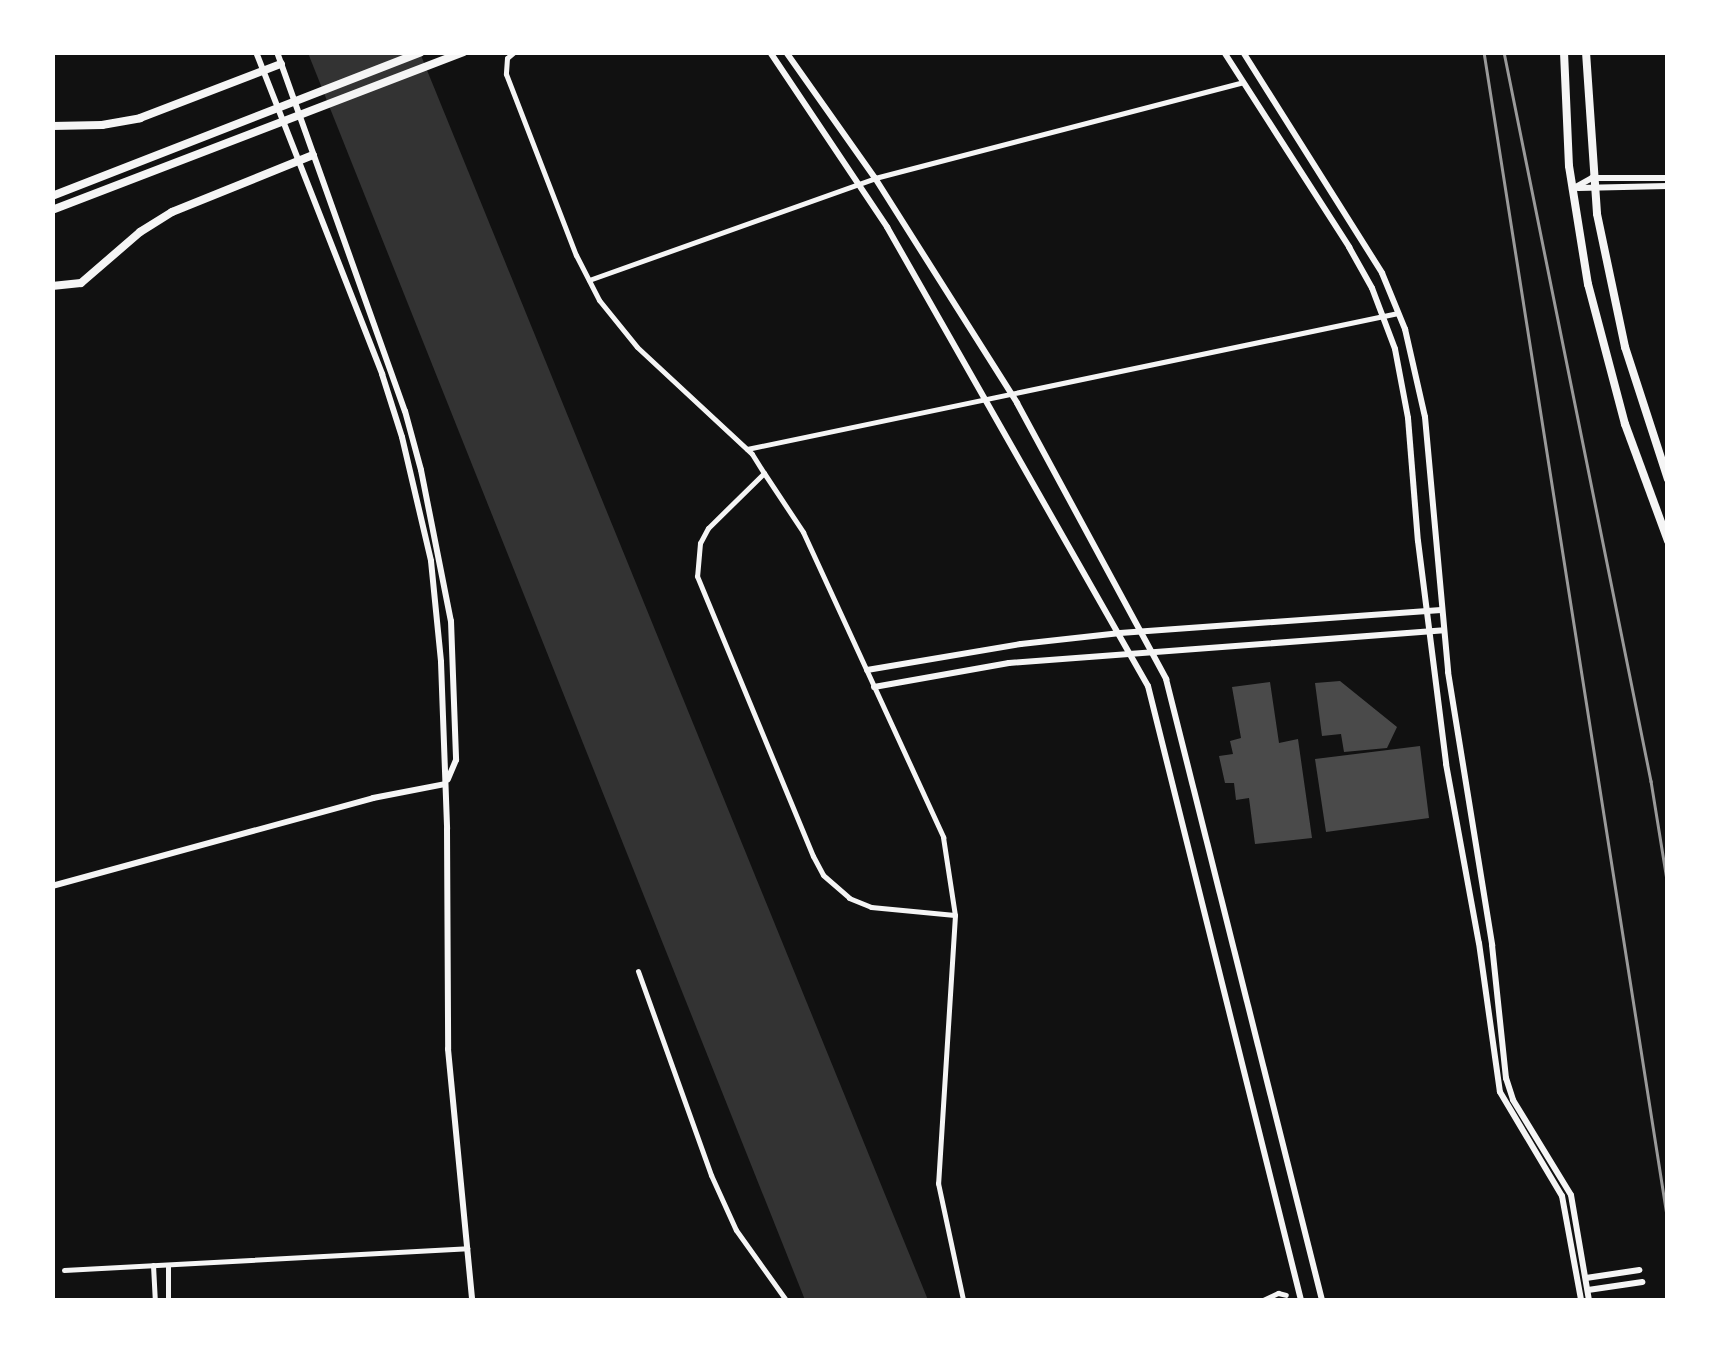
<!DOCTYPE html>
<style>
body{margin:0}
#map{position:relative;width:1720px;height:1353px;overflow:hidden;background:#111;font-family:"PT Sans",sans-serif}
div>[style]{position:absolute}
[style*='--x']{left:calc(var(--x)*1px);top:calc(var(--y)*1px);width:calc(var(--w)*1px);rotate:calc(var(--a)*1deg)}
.water>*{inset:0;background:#333}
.building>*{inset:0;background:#4a4a4a}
.minor>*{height:5px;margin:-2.5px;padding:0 2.5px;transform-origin:2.5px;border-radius:2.5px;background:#f5f5f5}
.tertiary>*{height:6px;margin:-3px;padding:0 3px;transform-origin:3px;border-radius:3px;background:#f5f5f5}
.secondary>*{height:6px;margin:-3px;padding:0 3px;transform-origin:3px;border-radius:3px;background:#f5f5f5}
.primary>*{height:8px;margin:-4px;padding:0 4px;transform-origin:4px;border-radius:4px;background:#f5f5f5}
.rail>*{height:2.5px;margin:-1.25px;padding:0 1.25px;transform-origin:1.25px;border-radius:1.25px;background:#9a9a9a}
span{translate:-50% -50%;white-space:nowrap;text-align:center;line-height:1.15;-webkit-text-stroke:8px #fff;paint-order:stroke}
.frame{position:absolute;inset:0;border:55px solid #fff;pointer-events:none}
</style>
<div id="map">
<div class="water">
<i style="clip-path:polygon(308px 53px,420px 53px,928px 1300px,805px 1300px)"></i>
</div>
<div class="building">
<i style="clip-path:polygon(1340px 681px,1397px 727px,1387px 748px,1344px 752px,1341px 734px,1322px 736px,1315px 683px)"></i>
<i style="clip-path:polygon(1270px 682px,1279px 743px,1298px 739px,1312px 838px,1255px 844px,1249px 798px,1236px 800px,1234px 783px,1225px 783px,1219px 756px,1233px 754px,1230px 741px,1241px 738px,1232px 687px)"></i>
<i style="clip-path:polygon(1420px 746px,1429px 818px,1326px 832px,1315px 759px)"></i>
</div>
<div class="minor">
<i style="--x:514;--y:52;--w:9;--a:139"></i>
<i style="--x:507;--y:58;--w:16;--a:94"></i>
<i style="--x:506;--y:74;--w:194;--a:68.9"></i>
<i style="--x:576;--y:255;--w:51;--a:62.9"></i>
<i style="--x:599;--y:300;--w:60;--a:51"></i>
<i style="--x:637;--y:347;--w:157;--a:42.9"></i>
<i style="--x:752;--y:454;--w:22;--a:58"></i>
<i style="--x:764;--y:473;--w:78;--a:135.5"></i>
<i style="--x:708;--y:528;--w:17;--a:118"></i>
<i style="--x:700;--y:543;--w:33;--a:95"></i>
<i style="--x:697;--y:576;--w:303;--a:67.5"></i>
<i style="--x:813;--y:856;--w:21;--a:62"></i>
<i style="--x:823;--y:875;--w:35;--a:41"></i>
<i style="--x:849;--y:898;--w:24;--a:22"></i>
<i style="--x:871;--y:907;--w:84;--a:5.4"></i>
<i style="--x:955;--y:915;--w:269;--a:93.6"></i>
<i style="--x:938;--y:1183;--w:120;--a:77.9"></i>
<i style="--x:589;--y:280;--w:304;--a:-19.6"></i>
<i style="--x:875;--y:178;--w:380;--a:-14.6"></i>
<i style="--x:747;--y:449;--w:665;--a:-11.8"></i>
<i style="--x:764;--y:473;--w:71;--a:56.5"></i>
<i style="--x:803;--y:532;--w:336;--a:65.3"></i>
<i style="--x:943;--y:837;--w:79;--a:81.3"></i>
<i style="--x:638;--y:971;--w:217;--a:70.3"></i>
<i style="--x:711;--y:1175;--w:60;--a:65.6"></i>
<i style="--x:736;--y:1230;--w:86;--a:54.5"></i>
<i style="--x:153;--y:1265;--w:35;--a:87"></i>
<i style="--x:168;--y:1265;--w:35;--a:90"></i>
<i style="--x:64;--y:1270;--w:404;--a:-3.1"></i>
<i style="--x:1263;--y:1300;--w:17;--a:-25"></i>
<i style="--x:1278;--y:1293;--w:8;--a:14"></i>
</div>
<div class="tertiary">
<i style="--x:770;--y:52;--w:211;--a:56.2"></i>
<i style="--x:887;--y:227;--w:528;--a:60.38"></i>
<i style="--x:1148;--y:686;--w:633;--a:76.01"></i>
<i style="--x:786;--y:52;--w:154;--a:54.8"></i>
<i style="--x:875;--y:178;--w:266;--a:57.7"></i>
<i style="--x:1017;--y:403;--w:314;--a:61.6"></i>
<i style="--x:1166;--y:679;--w:640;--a:75.9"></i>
<i style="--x:1224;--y:52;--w:232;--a:57.3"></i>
<i style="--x:1349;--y:247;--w:47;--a:60.7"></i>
<i style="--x:1372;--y:288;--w:65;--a:69.3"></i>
<i style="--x:1395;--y:349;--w:70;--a:79.3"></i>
<i style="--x:1408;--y:418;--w:123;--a:85.4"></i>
<i style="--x:1418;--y:541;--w:225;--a:82.8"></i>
<i style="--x:1446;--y:764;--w:182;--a:79.6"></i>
<i style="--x:1479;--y:943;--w:150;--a:82"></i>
<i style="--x:1500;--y:1092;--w:121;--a:59.2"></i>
<i style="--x:1562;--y:1196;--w:106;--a:79.6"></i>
<i style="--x:1243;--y:52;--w:261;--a:57.8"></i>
<i style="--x:1382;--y:273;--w:61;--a:67.7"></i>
<i style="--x:1405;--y:329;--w:90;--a:77.2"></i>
<i style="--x:1425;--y:417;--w:256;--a:84.8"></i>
<i style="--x:1448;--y:672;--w:277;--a:80.8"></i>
<i style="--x:1492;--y:945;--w:134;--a:84"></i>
<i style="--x:1506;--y:1078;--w:23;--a:72"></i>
<i style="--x:1513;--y:1100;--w:111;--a:58.6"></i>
<i style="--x:1571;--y:1195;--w:107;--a:80.3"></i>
<i style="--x:1578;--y:188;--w:90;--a:-1.3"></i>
<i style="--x:1572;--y:189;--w:23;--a:-29"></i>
<i style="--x:1592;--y:178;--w:76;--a:0"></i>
<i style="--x:867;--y:670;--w:156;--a:-9.6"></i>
<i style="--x:1021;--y:644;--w:100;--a:-6.3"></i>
<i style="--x:1120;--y:633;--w:322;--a:-4.1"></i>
<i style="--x:874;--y:687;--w:137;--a:-10.1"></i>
<i style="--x:1009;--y:663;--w:436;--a:-4.3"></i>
<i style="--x:1586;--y:1278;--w:54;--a:-8.6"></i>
<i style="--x:1588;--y:1290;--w:55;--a:-8.4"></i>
</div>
<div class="secondary">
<i style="--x:256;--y:52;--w:346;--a:68.6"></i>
<i style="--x:382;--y:374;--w:66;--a:72.4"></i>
<i style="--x:402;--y:437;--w:127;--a:76.8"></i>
<i style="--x:431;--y:561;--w:101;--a:84.3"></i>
<i style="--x:441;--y:662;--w:167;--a:87.9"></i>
<i style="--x:447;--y:829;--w:220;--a:89.7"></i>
<i style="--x:448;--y:1049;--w:252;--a:84.5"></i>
<i style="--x:277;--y:52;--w:381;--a:70.4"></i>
<i style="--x:405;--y:411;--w:61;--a:74.8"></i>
<i style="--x:421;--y:470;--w:154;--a:78.8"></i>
<i style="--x:451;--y:621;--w:139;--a:87.9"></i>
<i style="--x:456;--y:760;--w:21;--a:113"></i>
<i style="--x:52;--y:886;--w:333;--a:-15.3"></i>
<i style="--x:373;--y:798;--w:73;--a:-11"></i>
</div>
<div class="primary">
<i style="--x:1564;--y:52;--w:114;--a:87.5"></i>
<i style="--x:1569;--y:166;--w:120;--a:80.9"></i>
<i style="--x:1588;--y:284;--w:145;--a:75.2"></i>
<i style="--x:1625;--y:424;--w:125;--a:69.8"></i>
<i style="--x:1586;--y:52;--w:162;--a:86.1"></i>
<i style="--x:1597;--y:214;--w:136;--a:78.1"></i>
<i style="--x:1625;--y:347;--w:139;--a:72"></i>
<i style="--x:52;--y:126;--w:50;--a:-1.1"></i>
<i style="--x:102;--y:125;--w:39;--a:-10"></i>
<i style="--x:140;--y:118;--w:151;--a:-21"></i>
<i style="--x:52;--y:196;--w:396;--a:-21.3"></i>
<i style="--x:52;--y:210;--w:441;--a:-21"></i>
<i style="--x:52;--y:286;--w:29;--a:-6"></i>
<i style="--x:81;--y:283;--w:78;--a:-40.8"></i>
<i style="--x:140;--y:232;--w:38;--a:-32"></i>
<i style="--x:172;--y:212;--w:152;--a:-22"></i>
</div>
<div class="rail">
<i style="--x:1484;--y:52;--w:1183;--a:81.06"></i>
<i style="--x:1504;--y:52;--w:744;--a:78.6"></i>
<i style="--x:1651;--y:781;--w:106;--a:80.8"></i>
</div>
<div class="frame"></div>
</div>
